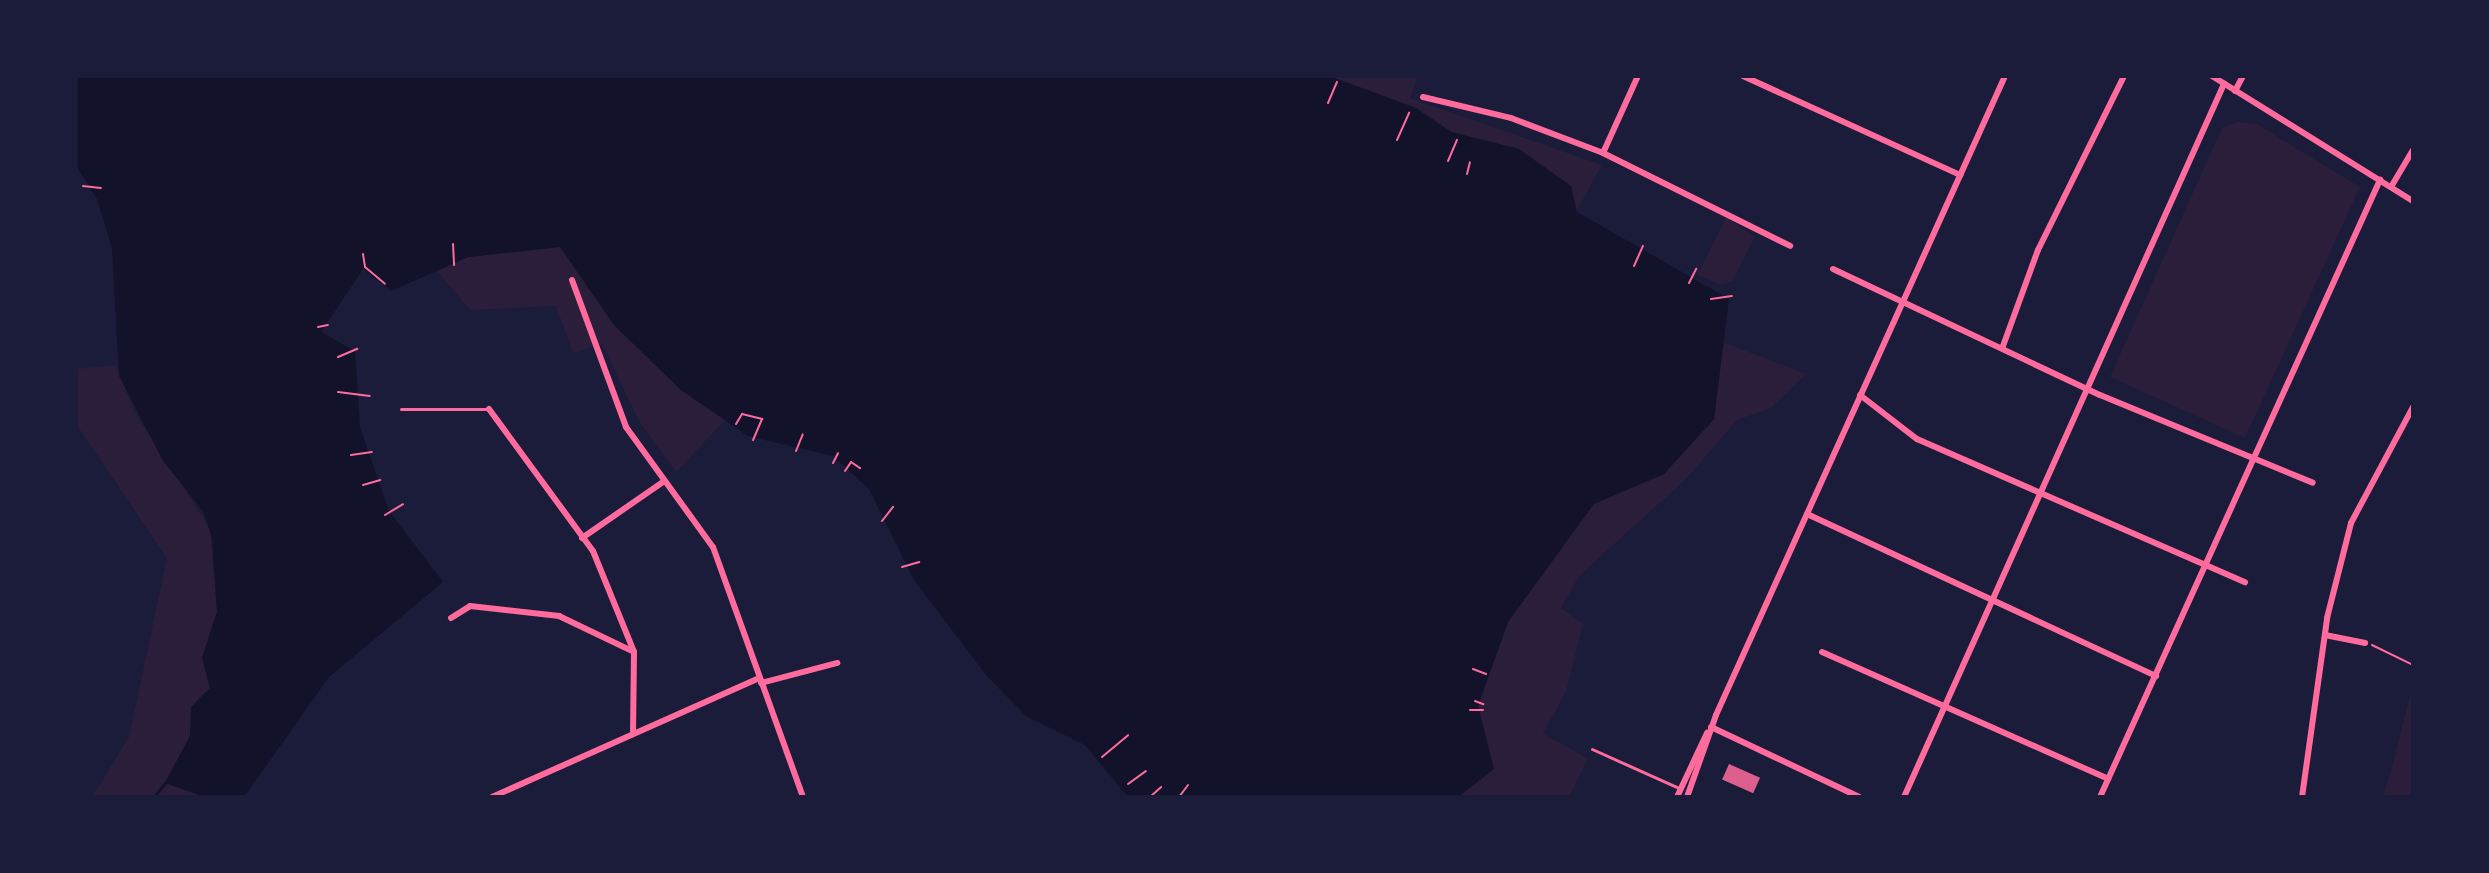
<!DOCTYPE html>
<html>
<head>
<meta charset="utf-8">
<style>
  body { margin:0 }
  #map { position:relative; width:2489px; height:873px; overflow:hidden; background:#1b1b3a; font-family:"Asap Condensed",sans-serif }
  div>[style] { position:absolute }
  .green>* { inset:0; background:#2a1e3b }
  .water>* { inset:0; background:#12122b }
  .stream>* { height:3px; margin:-1.5px; padding:0 1.5px; transform-origin:1.5px; border-radius:1.5px; background:#12122b }
  .building>* { inset:0; background:#dd5f8e; transform-origin:0 0 }
  .path>* { height:2px; margin:-1px; padding:0 1px; transform-origin:1px; border-radius:1px; background:#ff6b9d }
  .service>* { height:3px; margin:-1.5px; padding:0 1.5px; transform-origin:1.5px; border-radius:1.5px; background:#ff6b9d }
  .minor>* { height:6px; margin:-3px; padding:0 3px; transform-origin:3px; border-radius:3px; background:#ff6b9d }
  span { translate:-50% -50%; white-space:nowrap; text-align:center; line-height:1.15; -webkit-text-stroke:8px #1b1b3a; paint-order:stroke }
  .frame { position:absolute; inset:0; border:78px solid #1b1b3a; pointer-events:none }
</style>
</head>
<body>
<div id="map">
  <div class="green">
    <i style="clip-path:polygon(1329px 76px,1418px 76px,1410px 98px,1602px 165px,1576px 212px,1519px 149px,1451px 132px,1416px 108px)"></i>
    <i style="clip-path:polygon(2237px 122px,2257px 124px,2360px 187px,2245px 438px,2110px 377px,2222px 128px)"></i>
    <i style="clip-path:polygon(1726px 217px,1755px 237px,1732px 281px,1721px 285px,1697px 275px)"></i>
    <i style="clip-path:polygon(560px 246px,614px 325px,681px 390px,725px 420px,676px 472px,639px 421px,602px 344px,573px 353px,556px 306px,470px 310px,437px 271px,468px 257px)"></i>
    <i style="clip-path:polygon(1723px 342px,1806px 374px,1771px 408px,1737px 420px,1686px 479px,1579px 576px,1561px 608px,1583px 624px,1566px 692px,1543px 733px,1588px 759px,1569px 797px,1458px 797px,1494px 769px,1478px 706px,1508px 622px,1594px 503px,1664px 474px,1714px 419px)"></i>
    <i style="clip-path:polygon(116px 365px,135px 413px,210px 528px,217px 612px,202px 658px,210px 688px,198px 699px,190px 736px,165px 782px,205px 797px,92px 797px,129px 737px,167px 558px,76px 424px,76px 369px)"></i>
    <i style="clip-path:polygon(2413px 684px,2413px 797px,2383px 797px,2393px 763px)"></i>
  </div>
  <div class="water">
    <i style="clip-path:polygon(76px 76px,1329px 76px,1416px 108px,1451px 132px,1519px 149px,1571px 186px,1577px 212px,1729px 299px,1714px 419px,1664px 474px,1594px 504px,1508px 622px,1478px 706px,1494px 769px,1458px 797px,1128px 797px,1085px 745px,1026px 716px,987px 676px,914px 580px,869px 489px,833px 456px,748px 436px,681px 390px,614px 325px,560px 247px,468px 257px,391px 291px,363px 269px,321px 332px,355px 351px,360px 427px,389px 511px,443px 582px,329px 677px,244px 797px,205px 797px,165px 783px,190px 736px,191px 707px,210px 688px,202px 658px,217px 612px,212px 538px,203px 511px,163px 461px,119px 376px,112px 248px,97px 199px,76px 166px)"></i>
  </div>
  <div class="stream">
    <i style="left:154px;top:797px;width:18px;rotate:-52deg"></i>
  </div>
  <div class="building">
    <i style="left:1729px;top:764px;width:34px;height:17px;rotate:24deg"></i>
  </div>
  <div class="path">
    <i style="left:1328px;top:103px;width:23px;rotate:-67deg"></i>
    <i style="left:1397px;top:140px;width:30px;rotate:-66deg"></i>
    <i style="left:1448px;top:161px;width:23px;rotate:-67deg"></i>
    <i style="left:1467px;top:174px;width:12px;rotate:-76deg"></i>
    <i style="left:83px;top:186px;width:18px;rotate:6deg"></i>
    <i style="left:453px;top:244px;width:21px;rotate:87deg"></i>
    <i style="left:363px;top:254px;width:13px;rotate:81deg"></i>
    <i style="left:365px;top:267px;width:26px;rotate:40deg"></i>
    <i style="left:1634px;top:266px;width:22px;rotate:-66deg"></i>
    <i style="left:1689px;top:283px;width:16px;rotate:-63deg"></i>
    <i style="left:1711px;top:299px;width:21px;rotate:-8deg"></i>
    <i style="left:318px;top:327px;width:10px;rotate:-11deg"></i>
    <i style="left:338px;top:357px;width:21px;rotate:-23deg"></i>
    <i style="left:338px;top:392px;width:32px;rotate:7deg"></i>
    <i style="left:736px;top:424px;width:12px;rotate:-59deg"></i>
    <i style="left:742px;top:414px;width:21px;rotate:14deg"></i>
    <i style="left:762px;top:419px;width:23px;rotate:113deg"></i>
    <i style="left:796px;top:451px;width:18px;rotate:-68deg"></i>
    <i style="left:351px;top:455px;width:21px;rotate:-8deg"></i>
    <i style="left:833px;top:463px;width:11px;rotate:-63deg"></i>
    <i style="left:845px;top:471px;width:11px;rotate:-56deg"></i>
    <i style="left:851px;top:462px;width:11px;rotate:34deg"></i>
    <i style="left:363px;top:485px;width:18px;rotate:-16deg"></i>
    <i style="left:385px;top:515px;width:21px;rotate:-31deg"></i>
    <i style="left:882px;top:521px;width:18px;rotate:-52deg"></i>
    <i style="left:902px;top:567px;width:18px;rotate:-16deg"></i>
    <i style="left:2372px;top:645px;width:46px;rotate:26deg"></i>
    <i style="left:1473px;top:669px;width:14px;rotate:21deg"></i>
    <i style="left:1475px;top:701px;width:9px;rotate:21deg"></i>
    <i style="left:1470px;top:710px;width:13px"></i>
    <i style="left:1102px;top:757px;width:34px;rotate:-40deg"></i>
    <i style="left:1128px;top:784px;width:22px;rotate:-36deg"></i>
    <i style="left:1150px;top:797px;width:15px;rotate:-42deg"></i>
    <i style="left:1179px;top:797px;width:15px;rotate:-53deg"></i>
  </div>
  <div class="service">
    <i style="left:401px;top:409px;width:88px"></i>
    <i style="left:1592px;top:749px;width:98px;rotate:24.2deg"></i>
  </div>
  <div class="minor">
    <i style="left:1743px;top:76px;width:239px;rotate:24.5deg"></i>
    <i style="left:2212px;top:76px;width:237px;rotate:31.9deg"></i>
    <i style="left:2235px;top:91px;width:17px;rotate:-62deg"></i>
    <i style="left:1423px;top:97px;width:90px;rotate:13.4deg"></i>
    <i style="left:1511px;top:118px;width:98px;rotate:20.8deg"></i>
    <i style="left:1603px;top:153px;width:209px;rotate:26.4deg"></i>
    <i style="left:1603px;top:153px;width:85px;rotate:-65.6deg"></i>
    <i style="left:2391px;top:187px;width:43px;rotate:-59.3deg"></i>
    <i style="left:1833px;top:269px;width:295px;rotate:25.3deg"></i>
    <i style="left:2100px;top:395px;width:230px;rotate:22.4deg"></i>
    <i style="left:572px;top:280px;width:157px;rotate:69.8deg"></i>
    <i style="left:626px;top:427px;width:148px;rotate:54.1deg"></i>
    <i style="left:713px;top:547px;width:266px;rotate:70.2deg"></i>
    <i style="left:2003px;top:346px;width:102px;rotate:-70deg"></i>
    <i style="left:2038px;top:250px;width:194px;rotate:-63.7deg"></i>
    <i style="left:1860px;top:395px;width:72px;rotate:37.7deg"></i>
    <i style="left:1917px;top:439px;width:358px;rotate:23.6deg"></i>
    <i style="left:489px;top:409px;width:176px;rotate:53.8deg"></i>
    <i style="left:593px;top:551px;width:109px;rotate:67.9deg"></i>
    <i style="left:634px;top:652px;width:79px;rotate:90.7deg"></i>
    <i style="left:1807px;top:514px;width:385px;rotate:24.9deg"></i>
    <i style="left:582px;top:538px;width:98px;rotate:-34.7deg"></i>
    <i style="left:451px;top:618px;width:22px;rotate:-32deg"></i>
    <i style="left:470px;top:606px;width:90px;rotate:6.4deg"></i>
    <i style="left:559px;top:616px;width:83px;rotate:25.6deg"></i>
    <i style="left:2325px;top:635px;width:41px;rotate:11.3deg"></i>
    <i style="left:1822px;top:652px;width:313px;rotate:23.9deg"></i>
    <i style="left:761px;top:683px;width:79px;rotate:-14.7deg"></i>
    <i style="left:1711px;top:727px;width:164px;rotate:25.3deg"></i>
    <i style="left:492px;top:797px;width:292px;rotate:-24deg"></i>
    <i style="left:1677px;top:797px;width:71px;rotate:-64.9deg"></i>
    <i style="left:1687px;top:797px;width:87px;rotate:-70.5deg"></i>
    <i style="left:1716px;top:715px;width:701px;rotate:-65.66deg"></i>
    <i style="left:1904px;top:797px;width:782px;rotate:-65.83deg"></i>
    <i style="left:2100px;top:797px;width:678px;rotate:-65.59deg"></i>
    <i style="left:2302px;top:797px;width:181px;rotate:-82deg"></i>
    <i style="left:2327px;top:618px;width:98px;rotate:-75.8deg"></i>
    <i style="left:2351px;top:523px;width:132px;rotate:-61.9deg"></i>
  </div>
  <div class="frame"></div>
</div>
</body>
</html>
